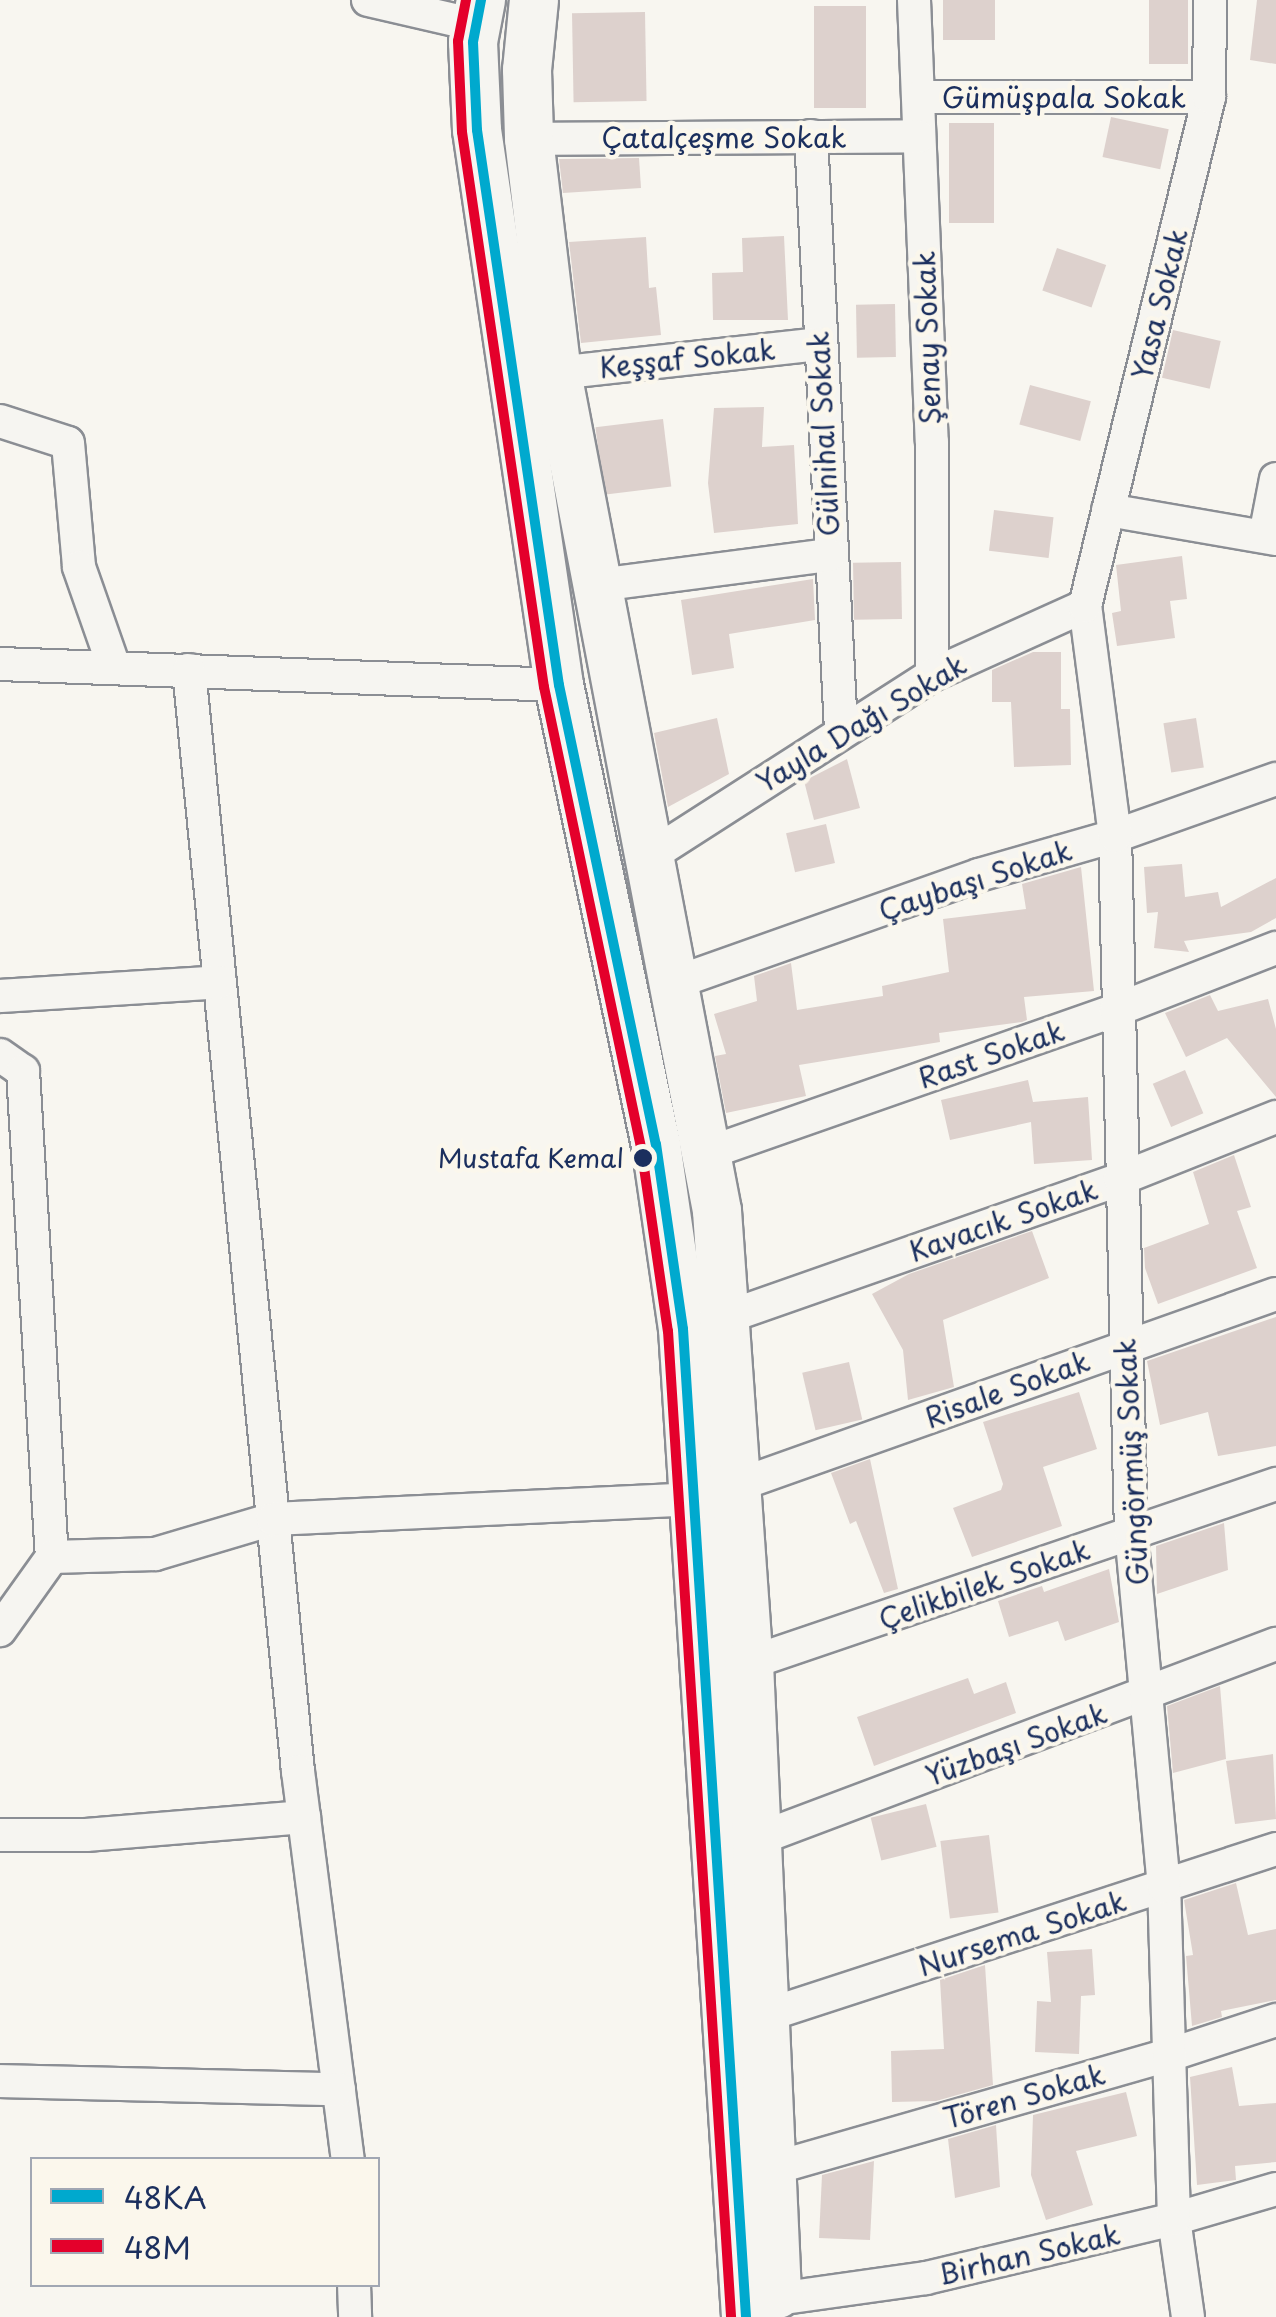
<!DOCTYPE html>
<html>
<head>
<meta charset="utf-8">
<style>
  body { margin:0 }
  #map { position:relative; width:1276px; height:2317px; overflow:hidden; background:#f8f6f0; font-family:"Playpen Sans",sans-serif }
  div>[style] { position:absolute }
  .building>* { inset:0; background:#ddd1cd; transform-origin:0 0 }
  .roads { filter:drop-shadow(2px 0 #8b8e94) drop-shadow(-2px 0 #8b8e94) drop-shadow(0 2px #8b8e94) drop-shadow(0 -2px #8b8e94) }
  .minor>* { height:32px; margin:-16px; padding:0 16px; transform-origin:16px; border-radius:16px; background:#f6f5f1 }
  .secondary>* { height:48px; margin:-24px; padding:0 24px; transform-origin:24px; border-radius:24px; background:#f6f5f1 }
  .bus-1>* { height:10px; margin:-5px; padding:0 5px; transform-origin:5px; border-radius:5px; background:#00a9ce }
  .bus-2>* { height:10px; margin:-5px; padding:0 5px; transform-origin:5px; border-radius:5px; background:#e4002b }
  .dots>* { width:28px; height:28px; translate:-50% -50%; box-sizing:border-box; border:5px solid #fbf7ec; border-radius:50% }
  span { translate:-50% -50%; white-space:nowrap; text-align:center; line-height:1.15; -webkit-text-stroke:9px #fbf7ec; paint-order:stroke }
  .bus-label { font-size:26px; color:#1b2f5e }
  .right { translate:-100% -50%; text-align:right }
  .street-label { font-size:28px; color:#1b2f5e }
  .legend { position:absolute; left:30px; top:2157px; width:350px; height:130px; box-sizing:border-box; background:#fbf7ec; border:2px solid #a1a7b3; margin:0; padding:12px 18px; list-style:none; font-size:30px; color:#1b2f5e }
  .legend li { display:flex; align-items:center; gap:20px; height:50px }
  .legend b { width:50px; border:2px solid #a1a7b3 }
</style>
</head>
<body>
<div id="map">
  <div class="building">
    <i style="left:943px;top:0;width:52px;height:40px"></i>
    <i style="left:1149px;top:0;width:39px;height:64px"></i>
    <i style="clip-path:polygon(1257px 0,1276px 0,1276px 64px,1250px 60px)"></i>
    <i style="left:866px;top:6px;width:102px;height:52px;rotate:90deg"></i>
    <i style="left:645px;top:12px;width:89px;height:73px;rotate:89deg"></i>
    <i style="left:1111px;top:117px;width:59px;height:41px;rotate:12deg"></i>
    <i style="left:949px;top:123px;width:45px;height:100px"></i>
    <i style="clip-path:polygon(639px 158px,641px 188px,563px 193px,559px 159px)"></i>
    <i style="clip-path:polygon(784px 236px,788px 320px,713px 320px,712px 273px,743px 272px,742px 238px)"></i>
    <i style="clip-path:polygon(646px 237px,649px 288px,656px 287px,661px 335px,581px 343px,569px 242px)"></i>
    <i style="left:1057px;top:248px;width:52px;height:45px;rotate:19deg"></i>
    <i style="left:895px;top:304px;width:53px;height:39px;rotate:89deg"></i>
    <i style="left:1173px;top:330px;width:49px;height:49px;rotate:13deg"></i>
    <i style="left:1030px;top:385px;width:63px;height:41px;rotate:15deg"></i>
    <i style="clip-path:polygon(764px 407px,762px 447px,794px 445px,798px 524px,714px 533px,708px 483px,714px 408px)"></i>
    <i style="left:663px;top:419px;width:68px;height:68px;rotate:83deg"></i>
    <i style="left:994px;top:510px;width:60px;height:41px;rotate:7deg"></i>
    <i style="clip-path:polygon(1182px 556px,1187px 599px,1170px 601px,1175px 638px,1117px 646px,1112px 613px,1121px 611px,1116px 565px)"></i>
    <i style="left:901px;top:562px;width:57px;height:48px;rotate:89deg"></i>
    <i style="clip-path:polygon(813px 579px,815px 620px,729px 634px,734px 668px,692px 675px,681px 600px)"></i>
    <i style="clip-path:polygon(1033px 652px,1061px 652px,1061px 709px,1070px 709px,1071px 765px,1014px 767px,1011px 702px,992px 702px,992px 670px)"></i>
    <i style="clip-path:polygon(717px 718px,729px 774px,668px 807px,654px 733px)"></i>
    <i style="left:1196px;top:718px;width:50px;height:33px;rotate:81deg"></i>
    <i style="clip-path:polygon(847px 759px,860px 808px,814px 820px,804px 781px)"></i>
    <i style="left:826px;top:824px;width:40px;height:41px;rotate:77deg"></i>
    <i style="clip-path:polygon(1182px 864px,1185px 897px,1218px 892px,1221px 907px,1276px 878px,1276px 918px,1251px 932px,1184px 941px,1189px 952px,1154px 948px,1158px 912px,1147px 913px,1144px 867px)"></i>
    <i style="clip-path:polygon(1081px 867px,1094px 991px,1024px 997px,1027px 1020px,1022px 1022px,939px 1033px,940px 1042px,799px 1065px,806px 1096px,726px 1113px,715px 1056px,726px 1054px,714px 1014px,757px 1001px,754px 976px,791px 963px,797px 1010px,883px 996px,882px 986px,949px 972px,943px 919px,1026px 909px,1022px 884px)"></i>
    <i style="clip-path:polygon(1210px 995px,1218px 1011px,1268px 999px,1276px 1029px,1276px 1097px,1227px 1038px,1186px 1057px,1165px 1013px)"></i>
    <i style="left:1185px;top:1070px;width:47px;height:35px;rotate:67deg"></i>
    <i style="clip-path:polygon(1028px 1080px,1033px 1102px,1088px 1097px,1092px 1160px,1034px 1164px,1031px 1122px,950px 1140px,941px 1100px)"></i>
    <i style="clip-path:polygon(1234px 1155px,1251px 1207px,1237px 1211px,1257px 1268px,1158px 1304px,1145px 1268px,1144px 1248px,1209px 1224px,1193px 1172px)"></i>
    <i style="clip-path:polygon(1032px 1231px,1049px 1278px,943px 1320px,954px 1387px,908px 1400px,903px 1350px,872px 1294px,909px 1274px)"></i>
    <i style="clip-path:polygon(1276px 1317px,1276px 1446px,1218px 1456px,1208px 1412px,1160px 1425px,1147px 1361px)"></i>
    <i style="left:849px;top:1362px;width:59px;height:48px;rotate:77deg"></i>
    <i style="clip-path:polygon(1079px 1392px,1097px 1449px,1043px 1467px,1062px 1526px,972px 1557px,953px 1508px,1001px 1490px,1003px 1484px,983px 1422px)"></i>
    <i style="clip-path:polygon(870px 1459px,898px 1589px,884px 1593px,856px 1521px,850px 1524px,831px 1473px)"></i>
    <i style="clip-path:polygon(1224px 1523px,1228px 1570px,1157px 1594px,1156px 1546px)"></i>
    <i style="clip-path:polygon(1109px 1569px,1119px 1622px,1065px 1641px,1058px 1621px,1009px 1637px,998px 1601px,1042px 1586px,1044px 1592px)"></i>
    <i style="clip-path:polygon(968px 1678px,974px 1694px,1006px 1682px,1016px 1713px,874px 1766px,857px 1717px)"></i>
    <i style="clip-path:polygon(1220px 1686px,1226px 1759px,1173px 1773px,1167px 1706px)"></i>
    <i style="clip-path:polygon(1273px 1754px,1276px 1819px,1235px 1824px,1226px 1761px)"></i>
    <i style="left:926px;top:1804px;width:44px;height:57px;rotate:76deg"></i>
    <i style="left:989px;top:1835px;width:78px;height:49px;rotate:83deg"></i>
    <i style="clip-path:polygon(1236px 1883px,1248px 1935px,1276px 1929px,1276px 2000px,1221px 2011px,1222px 2017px,1192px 2026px,1186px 1956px,1193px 1955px,1184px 1900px)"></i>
    <i style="clip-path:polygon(1092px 1949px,1095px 1995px,1081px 1996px,1079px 2054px,1035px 2052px,1037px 2001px,1051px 2002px,1047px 1952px)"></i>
    <i style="clip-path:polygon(985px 1965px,993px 2085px,936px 2101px,892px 2102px,891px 2051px,944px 2049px,940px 1980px)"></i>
    <i style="clip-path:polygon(1232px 2067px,1239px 2106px,1276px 2103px,1276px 2162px,1235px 2166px,1236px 2180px,1197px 2185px,1190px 2077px)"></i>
    <i style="clip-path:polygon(1126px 2092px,1137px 2136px,1076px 2151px,1093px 2205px,1046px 2220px,1031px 2175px,1033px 2115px)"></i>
    <i style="clip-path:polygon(996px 2125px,1000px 2187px,955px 2198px,948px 2139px)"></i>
    <i style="clip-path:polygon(874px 2161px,870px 2240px,819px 2238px,822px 2175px)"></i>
  </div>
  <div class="roads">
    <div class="minor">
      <i style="left:368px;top:0;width:111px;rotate:13deg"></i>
      <i style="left:914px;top:0;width:442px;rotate:87.7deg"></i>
      <i style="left:932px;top:442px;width:233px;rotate:90deg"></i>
      <i style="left:919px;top:97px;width:290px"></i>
      <i style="left:811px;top:136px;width:596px;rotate:87.11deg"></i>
      <i style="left:529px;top:139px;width:390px;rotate:-0.4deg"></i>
      <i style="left:557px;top:373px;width:263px;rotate:-6.3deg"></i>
      <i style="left:0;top:421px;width:71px;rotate:17.9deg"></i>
      <i style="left:68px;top:443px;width:124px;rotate:84.9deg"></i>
      <i style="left:79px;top:567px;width:106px;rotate:70.7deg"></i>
      <i style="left:1108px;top:510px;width:170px;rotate:9.8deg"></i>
      <i style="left:1265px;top:536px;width:58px;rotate:-79.1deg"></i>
      <i style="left:598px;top:585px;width:233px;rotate:-7.4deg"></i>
      <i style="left:0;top:664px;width:559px;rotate:2.15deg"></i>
      <i style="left:189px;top:670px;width:1106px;rotate:84.35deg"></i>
      <i style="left:298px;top:1771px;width:392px;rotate:82.7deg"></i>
      <i style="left:647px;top:858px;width:339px;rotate:-32.7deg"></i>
      <i style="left:932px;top:675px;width:168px;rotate:-24.3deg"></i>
      <i style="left:674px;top:983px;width:324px;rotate:-19.5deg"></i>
      <i style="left:979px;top:875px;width:141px;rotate:-16deg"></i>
      <i style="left:1115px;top:836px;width:171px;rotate:-19.5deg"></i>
      <i style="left:0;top:996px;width:220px;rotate:-3.6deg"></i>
      <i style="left:0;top:1055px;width:28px;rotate:35deg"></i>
      <i style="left:23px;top:1071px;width:487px;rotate:86.6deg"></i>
      <i style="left:52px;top:1557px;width:90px;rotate:125.5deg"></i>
      <i style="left:705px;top:1154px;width:435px;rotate:-19.3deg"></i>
      <i style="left:1116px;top:1010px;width:172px;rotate:-21.2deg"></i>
      <i style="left:727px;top:1317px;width:417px;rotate:-19.3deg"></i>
      <i style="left:1120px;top:1179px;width:168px;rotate:-21.7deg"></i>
      <i style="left:738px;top:1485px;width:571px;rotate:-19.55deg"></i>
      <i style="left:52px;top:1557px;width:103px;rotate:-1.7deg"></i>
      <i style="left:155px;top:1554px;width:123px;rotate:-16.5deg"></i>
      <i style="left:273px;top:1519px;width:419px;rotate:-2.7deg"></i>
      <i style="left:749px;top:1663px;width:557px;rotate:-18.76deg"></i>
      <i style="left:0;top:1835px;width:86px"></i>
      <i style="left:86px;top:1835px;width:219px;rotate:-4.7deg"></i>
      <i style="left:755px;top:1840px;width:557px;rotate:-20.62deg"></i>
      <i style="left:767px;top:2015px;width:535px;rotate:-18.06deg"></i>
      <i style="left:0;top:2081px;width:339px;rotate:1.4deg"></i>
      <i style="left:771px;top:2169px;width:414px;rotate:-16deg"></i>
      <i style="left:1169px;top:2055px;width:113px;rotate:-18.1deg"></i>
      <i style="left:354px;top:2284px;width:33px;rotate:88deg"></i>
      <i style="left:777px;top:2299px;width:150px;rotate:-8deg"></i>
      <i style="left:926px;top:2278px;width:255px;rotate:-13.4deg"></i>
      <i style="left:1174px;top:2219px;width:106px;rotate:-16.4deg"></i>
      <i style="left:1188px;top:2317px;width:99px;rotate:-98.1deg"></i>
      <i style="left:1174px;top:2219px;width:332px;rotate:-91.7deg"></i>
      <i style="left:1164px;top:1887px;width:355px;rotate:-95.3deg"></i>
      <i style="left:1131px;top:1534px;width:698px;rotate:-91.31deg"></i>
      <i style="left:1115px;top:836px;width:232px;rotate:-97.4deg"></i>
      <i style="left:1085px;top:606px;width:524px;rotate:-76.31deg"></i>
      <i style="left:1209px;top:97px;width:97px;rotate:-89.4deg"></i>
    </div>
    <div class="secondary">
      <i style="left:481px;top:0;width:43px;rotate:100.8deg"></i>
      <i style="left:473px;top:42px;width:88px;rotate:87.4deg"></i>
      <i style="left:477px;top:130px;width:561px;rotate:81.6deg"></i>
      <i style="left:559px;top:685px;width:469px;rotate:78.1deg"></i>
      <i style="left:656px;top:1144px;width:187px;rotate:81.7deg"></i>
      <i style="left:683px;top:1329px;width:990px;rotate:86.35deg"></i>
      <i style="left:534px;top:0;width:70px;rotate:95.7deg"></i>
      <i style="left:527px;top:70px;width:69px;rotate:88.3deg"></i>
      <i style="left:529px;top:139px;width:236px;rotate:83.2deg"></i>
      <i style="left:557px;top:373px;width:853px;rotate:79.19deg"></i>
      <i style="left:717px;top:1211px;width:453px;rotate:86deg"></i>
      <i style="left:749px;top:1663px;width:632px;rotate:87.46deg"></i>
    </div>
  </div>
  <div class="bus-1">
    <i style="left:481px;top:0;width:43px;rotate:100.8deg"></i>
    <i style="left:473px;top:42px;width:88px;rotate:87.4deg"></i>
    <i style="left:477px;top:130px;width:561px;rotate:81.6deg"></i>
    <i style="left:559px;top:685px;width:469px;rotate:78.1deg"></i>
    <i style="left:656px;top:1144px;width:187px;rotate:81.7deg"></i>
    <i style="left:683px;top:1329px;width:990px;rotate:86.35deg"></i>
  </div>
  <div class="bus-2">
    <i style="left:466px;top:0;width:42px;rotate:101deg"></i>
    <i style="left:458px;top:41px;width:91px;rotate:87.5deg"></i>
    <i style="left:462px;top:132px;width:561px;rotate:81.6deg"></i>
    <i style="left:544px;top:687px;width:470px;rotate:78.1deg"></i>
    <i style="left:641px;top:1147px;width:186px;rotate:81.7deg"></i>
    <i style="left:668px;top:1331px;width:988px;rotate:86.34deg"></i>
  </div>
  <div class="dots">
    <i style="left:643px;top:1158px;background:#1b2f5e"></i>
  </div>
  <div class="bus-label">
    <span class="right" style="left:624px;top:1158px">Mustafa Kemal</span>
  </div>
  <div class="street-label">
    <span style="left:1064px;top:97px">Gümüşpala Sokak</span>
    <span style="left:724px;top:137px">Çatalçeşme Sokak</span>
    <span style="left:1159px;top:304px;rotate:-76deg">Yasa Sokak</span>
    <span style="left:927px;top:338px;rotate:-92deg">Şenay Sokak</span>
    <span style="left:687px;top:358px;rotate:-6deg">Keşşaf Sokak</span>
    <span style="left:823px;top:434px;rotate:-93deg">Gülnihal Sokak</span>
    <span style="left:861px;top:723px;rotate:-31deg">Yayla Dağı Sokak</span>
    <span style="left:975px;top:880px;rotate:-18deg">Çaybaşı Sokak</span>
    <span style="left:991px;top:1054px;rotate:-19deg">Rast Sokak</span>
    <span style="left:1003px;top:1220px;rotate:-19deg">Kavacık Sokak</span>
    <span style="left:1007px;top:1389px;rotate:-20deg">Risale Sokak</span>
    <span style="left:1131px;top:1462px;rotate:-93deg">Güngörmüş Sokak</span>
    <span style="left:984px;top:1584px;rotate:-19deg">Çelikbilek Sokak</span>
    <span style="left:1016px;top:1744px;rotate:-20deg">Yüzbaşı Sokak</span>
    <span style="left:1022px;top:1933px;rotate:-18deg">Nursema Sokak</span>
    <span style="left:1024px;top:2096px;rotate:-16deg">Tören Sokak</span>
    <span style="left:1029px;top:2254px;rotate:-13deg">Birhan Sokak</span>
  </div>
  <ul class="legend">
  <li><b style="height:12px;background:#00a9ce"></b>48KA</li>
  <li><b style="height:12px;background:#e4002b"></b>48M</li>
  </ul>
</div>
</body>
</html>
